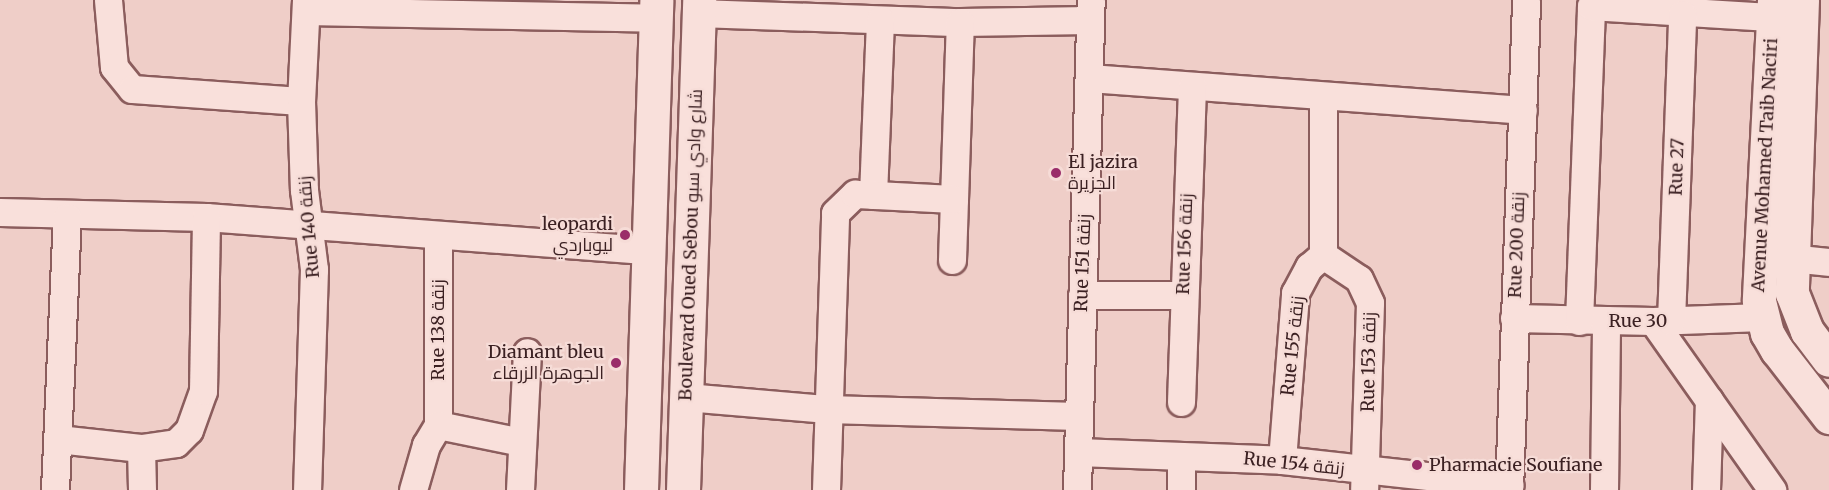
<!DOCTYPE html>
<html>
<head>
<meta charset="utf-8">
<style>
  body { margin:0 }
  #map { position:relative; width:1829px; height:490px; overflow:hidden; background:#efcec8; font-family:Merriweather,Cairo,serif }
  div>[style] { position:absolute }
  .roads { filter:drop-shadow(2px 0 #8b5d5d) drop-shadow(-2px 0 #8b5d5d) drop-shadow(0 2px #8b5d5d) drop-shadow(0 -2px #8b5d5d) }
  .street>* { height:27px; margin:-13.5px; padding:0 13.5px; transform-origin:13.5px; border-radius:13.5px; background:#f9e0db }
  .secondary>* { height:33px; margin:-16.5px; padding:0 16.5px; transform-origin:16.5px; border-radius:16.5px; background:#f9e0db }
  .dots>* { width:16px; height:16px; translate:-50% -50%; box-sizing:border-box; border:3px solid #f6dcd7; border-radius:50% }
  span { translate:-50% -50%; white-space:nowrap; text-align:center; line-height:1.15; -webkit-text-stroke:4.5px #f6dcd7; paint-order:stroke }
  .poi-label { font-size:18px; color:#3b2022 }
  .left { translate:0 -50%; text-align:left }
  .right { translate:-100% -50%; text-align:right }
  .street-label { font-size:18px; color:#3b2022 }
</style>
</head>
<body>
<div id="map">
  <div class="roads">
    <div class="street">
      <i style="left:108px;top:0;width:67px;rotate:84.9deg"></i>
      <i style="left:114px;top:67px;width:28px;rotate:51deg"></i>
      <i style="left:132px;top:89px;width:169px;rotate:4.1deg"></i>
      <i style="left:306px;top:0;width:101px;rotate:92.8deg"></i>
      <i style="left:301px;top:101px;width:89px;rotate:88.1deg"></i>
      <i style="left:304px;top:190px;width:80px;rotate:82.8deg"></i>
      <i style="left:314px;top:269px;width:221px;rotate:91.8deg"></i>
      <i style="left:306px;top:11px;width:349px;rotate:1.1deg"></i>
      <i style="left:698px;top:13px;width:262px;rotate:2deg"></i>
      <i style="left:960px;top:22px;width:130px;rotate:-0.9deg"></i>
      <i style="left:1089px;top:78px;width:435px;rotate:4.2deg"></i>
      <i style="left:873px;top:195px;width:175px;rotate:-87.7deg"></i>
      <i style="left:0;top:212px;width:206px;rotate:1.4deg"></i>
      <i style="left:206px;top:217px;width:443px;rotate:4.3deg"></i>
      <i style="left:1323px;top:255px;width:43px;rotate:33.7deg"></i>
      <i style="left:1359px;top:279px;width:26px;rotate:65deg"></i>
      <i style="left:1370px;top:303px;width:186px;rotate:91.8deg"></i>
      <i style="left:1791px;top:258px;width:38px;rotate:6deg"></i>
      <i style="left:952px;top:260px;width:238px;rotate:-88.1deg"></i>
      <i style="left:1082px;top:295px;width:101px"></i>
      <i style="left:1514px;top:318px;width:139px;rotate:1.2deg"></i>
      <i style="left:1653px;top:321px;width:109px;rotate:-2.1deg"></i>
      <i style="left:1579px;top:321px;width:315px;rotate:-87.8deg"></i>
      <i style="left:1591px;top:6px;width:182px;rotate:3.5deg"></i>
      <i style="left:1653px;top:321px;width:207px;rotate:54.8deg"></i>
      <i style="left:1671px;top:321px;width:307px;rotate:-87.9deg"></i>
      <i style="left:686px;top:397px;width:142px;rotate:4.9deg"></i>
      <i style="left:827px;top:409px;width:251px;rotate:1.6deg"></i>
      <i style="left:1181px;top:402px;width:316px;rotate:-88deg"></i>
      <i style="left:438px;top:425px;width:190px;rotate:-90deg"></i>
      <i style="left:438px;top:425px;width:85px;rotate:11.6deg"></i>
      <i style="left:58px;top:439px;width:83px;rotate:6.2deg"></i>
      <i style="left:141px;top:448px;width:35px;rotate:-8deg"></i>
      <i style="left:176px;top:443px;width:18px;rotate:-45deg"></i>
      <i style="left:189px;top:430px;width:41px;rotate:-70.3deg"></i>
      <i style="left:203px;top:391px;width:174px;rotate:-89deg"></i>
      <i style="left:141px;top:448px;width:42px;rotate:88.6deg"></i>
      <i style="left:1078px;top:452px;width:204px;rotate:2.2deg"></i>
      <i style="left:1282px;top:460px;width:229px;rotate:6.3deg"></i>
      <i style="left:1282px;top:460px;width:168px;rotate:-85.5deg"></i>
      <i style="left:1295px;top:293px;width:30px;rotate:-62deg"></i>
      <i style="left:1309px;top:267px;width:18px;rotate:-41deg"></i>
      <i style="left:1323px;top:255px;width:159px;rotate:-90deg"></i>
      <i style="left:55px;top:490px;width:273px;rotate:-87.5deg"></i>
      <i style="left:413px;top:490px;width:47px;rotate:-73.9deg"></i>
      <i style="left:426px;top:445px;width:23px;rotate:-59deg"></i>
      <i style="left:520px;top:490px;width:138px;rotate:-87.1deg"></i>
      <i style="left:826px;top:490px;width:277px;rotate:-88.1deg"></i>
      <i style="left:835px;top:213px;width:28px;rotate:-44deg"></i>
      <i style="left:855px;top:194px;width:99px;rotate:2.9deg"></i>
      <i style="left:1077px;top:490px;width:490px;rotate:-88.4deg"></i>
      <i style="left:1181px;top:490px;width:34px;rotate:-90deg"></i>
      <i style="left:1509px;top:490px;width:490px;rotate:-88deg"></i>
      <i style="left:1604px;top:490px;width:170px;rotate:-89.3deg"></i>
      <i style="left:1706px;top:490px;width:90px;rotate:-88.1deg"></i>
    </div>
    <div class="secondary">
      <i style="left:1774px;top:0;width:301px;rotate:92.9deg"></i>
      <i style="left:1759px;top:301px;width:33px;rotate:76deg"></i>
      <i style="left:1767px;top:333px;width:20px;rotate:60deg"></i>
      <i style="left:1777px;top:350px;width:85px;rotate:52.2deg"></i>
      <i style="left:1802px;top:0;width:293px;rotate:92deg"></i>
      <i style="left:1792px;top:293px;width:41px;rotate:68.5deg"></i>
      <i style="left:1807px;top:331px;width:36px;rotate:53deg"></i>
      <i style="left:641px;top:490px;width:490px;rotate:-88.2deg"></i>
      <i style="left:683px;top:490px;width:490px;rotate:-88.1deg"></i>
    </div>
  </div>
  <div class="dots">
    <i style="left:1056px;top:173px;background:#9a2c69"></i>
    <i style="left:625px;top:235px;background:#9a2c69"></i>
    <i style="left:616px;top:363px;background:#9a2c69"></i>
    <i style="left:1417px;top:465px;background:#9a2c69"></i>
  </div>
  <div class="poi-label">
    <span class="left" style="left:1068px;top:173px">El jazira<br>الجزيرة</span>
    <span class="right" style="left:613px;top:235px">leopardi<br>ليوباردي</span>
    <span class="right" style="left:604px;top:363px">Diamant bleu<br>الجوهرة الزرقاء</span>
    <span class="left" style="left:1429px;top:465px">Pharmacie Soufiane</span>
  </div>
  <div class="street-label">
    <span style="left:1765px;top:165px;rotate:-87deg">Avenue Mohamed Taib Naciri</span>
    <span style="left:1677px;top:167px;rotate:-88deg">Rue 27</span>
    <span style="left:309px;top:227px;rotate:-95deg">Rue 140 زنقة</span>
    <span style="left:1185px;top:244px;rotate:-88deg">Rue 156 زنقة</span>
    <span style="left:691px;top:245px;rotate:-88deg">Boulevard Oued Sebou شارع وادي سبو</span>
    <span style="left:1517px;top:245px;rotate:-88deg">Rue 200 زنقة</span>
    <span style="left:1083px;top:263px;rotate:-88deg">Rue 151 زنقة</span>
    <span style="left:1638px;top:321px">Rue 30</span>
    <span style="left:438px;top:330px;rotate:-90deg">Rue 138 زنقة</span>
    <span style="left:1293px;top:346px;rotate:-84deg">Rue 155 زنقة</span>
    <span style="left:1369px;top:362px;rotate:-89deg">Rue 153 زنقة</span>
    <span style="left:1294px;top:464px;rotate:6deg">Rue 154 زنقة</span>
  </div>
</div>
</body>
</html>
